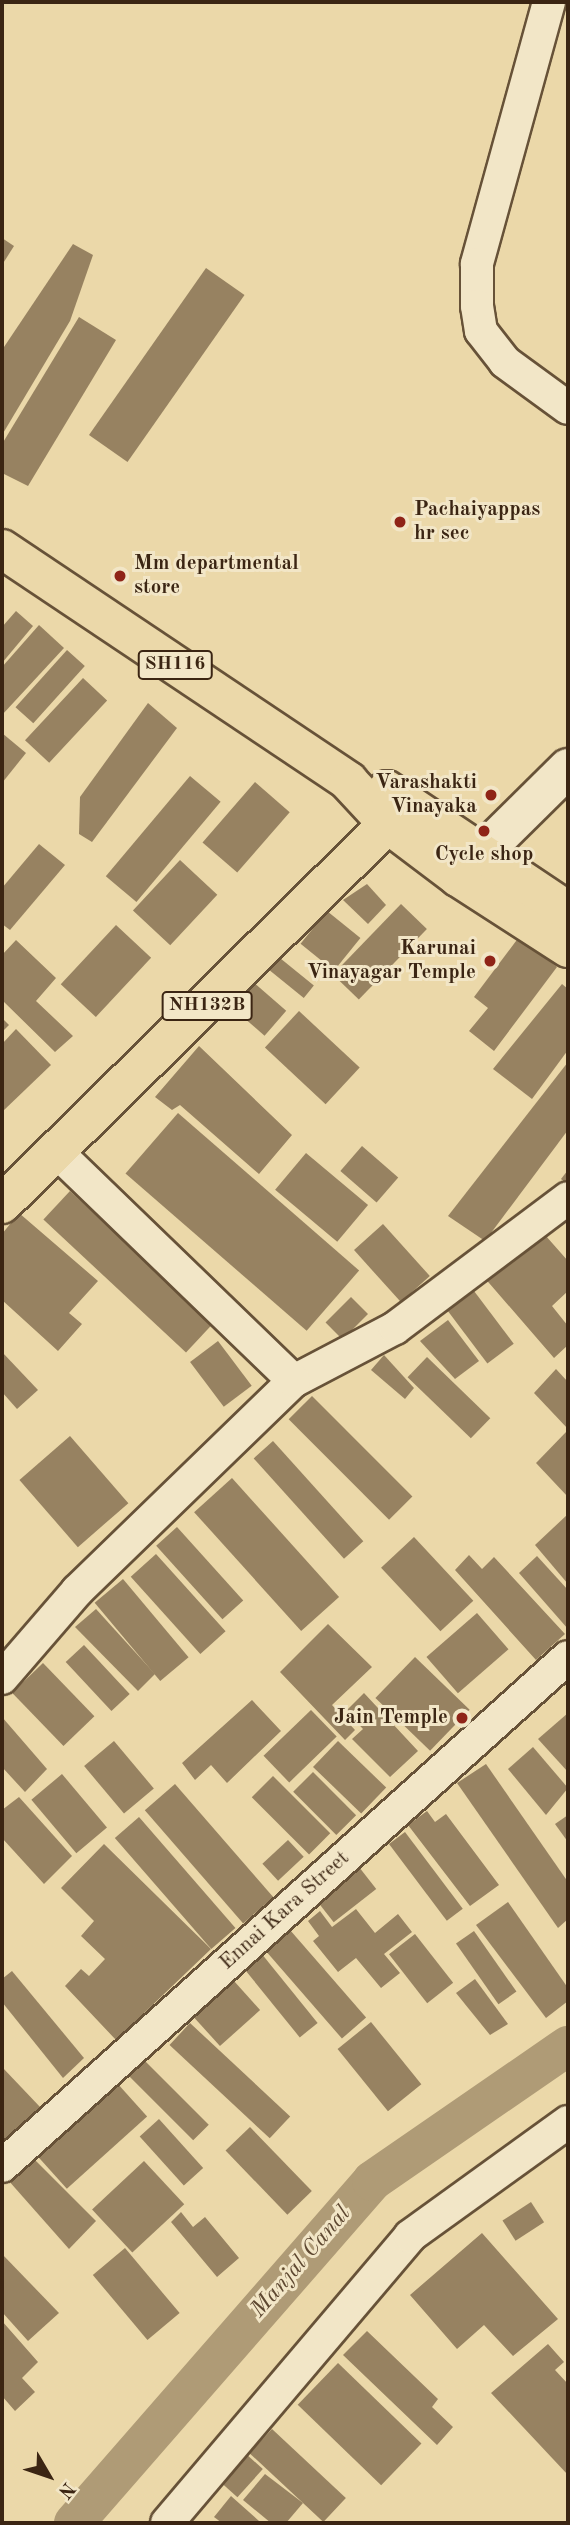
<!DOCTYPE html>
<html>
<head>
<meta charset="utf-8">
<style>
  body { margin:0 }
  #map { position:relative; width:570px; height:2525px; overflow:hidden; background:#ebd8a9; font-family:"Old Standard TT",serif }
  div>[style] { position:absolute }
  .canal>* { height:40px; margin:-20px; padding:0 20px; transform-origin:20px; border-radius:20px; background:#af9b76 }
  .building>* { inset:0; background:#978261; transform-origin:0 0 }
  .roads { filter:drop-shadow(2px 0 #675238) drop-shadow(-2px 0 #675238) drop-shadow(0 2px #675238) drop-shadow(0 -2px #675238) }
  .street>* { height:32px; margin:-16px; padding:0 16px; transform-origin:16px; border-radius:16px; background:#f2e6c7 }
  .secondary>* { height:38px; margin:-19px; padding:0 19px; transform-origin:19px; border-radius:19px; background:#f2e6c7 }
  .primary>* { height:38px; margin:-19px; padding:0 19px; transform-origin:19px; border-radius:19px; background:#ebd8a9 }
  .highway>* { height:38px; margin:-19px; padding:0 19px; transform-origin:19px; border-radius:19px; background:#ebd8a9 }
  .dots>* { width:19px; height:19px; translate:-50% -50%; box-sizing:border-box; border:4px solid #f2e6c7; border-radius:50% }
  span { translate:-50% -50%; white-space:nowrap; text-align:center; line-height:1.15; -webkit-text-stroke:6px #f2e6c7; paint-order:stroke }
  .shield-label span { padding:2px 5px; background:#f2e6c7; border:2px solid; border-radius:5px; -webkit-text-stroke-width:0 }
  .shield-label { font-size:19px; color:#3b2513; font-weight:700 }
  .poi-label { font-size:21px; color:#3b2513; font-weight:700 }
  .left { translate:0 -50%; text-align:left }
  .right { translate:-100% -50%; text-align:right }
  .street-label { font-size:21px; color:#3b2513 }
  .water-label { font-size:23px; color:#5e4831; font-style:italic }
  .frame { position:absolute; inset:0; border:4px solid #3b2513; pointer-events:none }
  .north { position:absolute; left:14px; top:2441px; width:70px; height:70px; -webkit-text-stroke:5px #f2e6c7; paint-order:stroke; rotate:129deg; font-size:19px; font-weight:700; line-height:28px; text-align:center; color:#3b2513 }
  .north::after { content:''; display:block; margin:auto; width:24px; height:32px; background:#3b2513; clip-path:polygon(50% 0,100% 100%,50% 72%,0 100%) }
</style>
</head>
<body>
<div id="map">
  <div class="canal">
    <i style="left:74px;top:2523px;width:454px;rotate:-48.9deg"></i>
    <i style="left:372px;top:2181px;width:238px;rotate:-34.6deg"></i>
  </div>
  <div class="building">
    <i style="clip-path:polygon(2px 238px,14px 246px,2px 265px)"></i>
    <i style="clip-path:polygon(73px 244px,93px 255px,70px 321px,2px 435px,2px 350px)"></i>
    <i style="left:206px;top:268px;width:47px;height:204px;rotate:35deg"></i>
    <i style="clip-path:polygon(79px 317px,116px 340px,28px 486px,2px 473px,2px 444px)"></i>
    <i style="clip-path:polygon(16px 611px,33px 626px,2px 663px,2px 627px)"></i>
    <i style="clip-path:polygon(39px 625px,64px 648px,2px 715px,2px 667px)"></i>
    <i style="left:67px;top:650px;width:24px;height:77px;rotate:42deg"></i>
    <i style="left:83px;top:678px;width:33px;height:85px;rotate:43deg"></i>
    <i style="clip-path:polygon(148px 703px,177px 728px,92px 842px,79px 834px,80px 797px)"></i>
    <i style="clip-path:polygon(2px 733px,26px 753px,2px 783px)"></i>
    <i style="left:190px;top:776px;width:40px;height:131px;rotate:40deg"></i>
    <i style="left:255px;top:782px;width:46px;height:80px;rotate:41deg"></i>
    <i style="clip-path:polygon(39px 844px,65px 865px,10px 930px,2px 924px,2px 888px)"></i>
    <i style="left:180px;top:860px;width:51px;height:69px;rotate:43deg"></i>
    <i style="clip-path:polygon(367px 884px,386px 905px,368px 924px,343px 900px)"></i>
    <i style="left:401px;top:904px;width:36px;height:98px;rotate:44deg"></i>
    <i style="left:327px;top:911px;width:43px;height:42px;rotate:39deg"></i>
    <i style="left:116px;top:925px;width:48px;height:81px;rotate:43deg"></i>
    <i style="clip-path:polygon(519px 937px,557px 967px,494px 1051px,469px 1031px,488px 1008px,474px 997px)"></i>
    <i style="clip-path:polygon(16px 940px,56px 978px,36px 1001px,73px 1036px,55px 1052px,2px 1000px,2px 955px)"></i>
    <i style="left:275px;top:954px;width:50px;height:16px;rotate:39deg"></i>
    <i style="left:253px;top:982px;width:44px;height:33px;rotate:41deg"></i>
    <i style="clip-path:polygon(562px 984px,568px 989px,568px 1050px,532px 1099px,493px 1069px)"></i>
    <i style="left:299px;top:1011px;width:83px;height:50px;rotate:43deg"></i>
    <i style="clip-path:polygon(2px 1018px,9px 1025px,2px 1032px)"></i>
    <i style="clip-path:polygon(16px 1029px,51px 1065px,2px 1112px,2px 1044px)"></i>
    <i style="clip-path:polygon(199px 1046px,292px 1135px,259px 1174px,180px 1105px,172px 1110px,155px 1097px)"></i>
    <i style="clip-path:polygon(568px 1062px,568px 1130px,485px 1241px,448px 1216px)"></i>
    <i style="left:178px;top:1113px;width:240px;height:80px;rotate:41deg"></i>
    <i style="left:362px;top:1146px;width:48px;height:33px;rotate:41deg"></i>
    <i style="left:306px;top:1153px;width:81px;height:48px;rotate:40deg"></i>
    <i style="clip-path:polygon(568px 1170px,568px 1185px,561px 1179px)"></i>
    <i style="left:70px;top:1191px;width:195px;height:39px;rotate:43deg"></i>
    <i style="clip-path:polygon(19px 1213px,98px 1281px,69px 1313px,82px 1324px,58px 1351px,2px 1300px,2px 1234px)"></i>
    <i style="left:383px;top:1224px;width:70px;height:39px;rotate:48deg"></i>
    <i style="clip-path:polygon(538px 1227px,568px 1261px,568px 1291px,552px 1306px,568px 1326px,568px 1345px,554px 1358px,483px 1276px)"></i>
    <i style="left:471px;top:1287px;width:71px;height:33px;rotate:53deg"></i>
    <i style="left:351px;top:1297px;width:24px;height:36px;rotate:45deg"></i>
    <i style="clip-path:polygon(448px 1320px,479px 1361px,455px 1379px,420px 1341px)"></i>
    <i style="left:218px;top:1341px;width:56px;height:35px;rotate:53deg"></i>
    <i style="clip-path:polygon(2px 1352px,38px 1390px,17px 1409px,2px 1392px)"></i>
    <i style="clip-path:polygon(384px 1355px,414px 1388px,405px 1399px,371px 1370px)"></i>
    <i style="left:427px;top:1357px;width:88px;height:28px;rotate:44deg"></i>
    <i style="clip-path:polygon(556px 1369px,568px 1382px,568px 1429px,534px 1393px)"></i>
    <i style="left:312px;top:1396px;width:142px;height:33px;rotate:45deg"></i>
    <i style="clip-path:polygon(568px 1430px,568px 1497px,536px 1463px)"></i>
    <i style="left:70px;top:1436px;width:89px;height:67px;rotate:49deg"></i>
    <i style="left:273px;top:1441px;width:135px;height:26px;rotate:48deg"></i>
    <i style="left:232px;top:1478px;width:160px;height:51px;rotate:48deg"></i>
    <i style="clip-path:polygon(568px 1514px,568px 1584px,535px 1545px)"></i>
    <i style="left:177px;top:1527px;width:99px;height:28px;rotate:48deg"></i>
    <i style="left:414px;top:1537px;width:87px;height:45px;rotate:47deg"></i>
    <i style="left:156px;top:1554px;width:104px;height:34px;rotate:48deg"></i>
    <i style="clip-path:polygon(469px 1555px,482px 1569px,494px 1557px,565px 1634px,536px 1660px,455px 1570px)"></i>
    <i style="clip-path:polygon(537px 1556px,568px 1590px,568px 1629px,519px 1573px)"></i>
    <i style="left:123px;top:1579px;width:102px;height:37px;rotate:50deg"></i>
    <i style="clip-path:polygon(96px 1609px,155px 1674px,138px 1691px,75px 1627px)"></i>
    <i style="left:477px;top:1613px;width:48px;height:67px;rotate:49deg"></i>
    <i style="clip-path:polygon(328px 1624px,372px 1667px,332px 1705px,355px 1730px,345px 1740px,280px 1672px)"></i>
    <i style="left:84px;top:1645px;width:67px;height:25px;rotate:47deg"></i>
    <i style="left:415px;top:1657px;width:76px;height:57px;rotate:44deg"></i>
    <i style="left:43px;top:1663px;width:74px;height:43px;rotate:46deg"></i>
    <i style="clip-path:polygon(364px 1693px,418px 1751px,390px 1777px,352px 1739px,363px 1729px,346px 1711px)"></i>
    <i style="clip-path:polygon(252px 1700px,281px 1731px,227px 1783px,211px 1765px,195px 1780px,182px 1763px)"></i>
    <i style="left:311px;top:1710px;width:37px;height:66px;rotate:46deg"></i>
    <i style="clip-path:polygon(568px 1713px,568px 1772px,538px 1739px)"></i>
    <i style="clip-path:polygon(2px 1717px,47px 1769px,25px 1792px,2px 1767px)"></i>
    <i style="left:114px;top:1741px;width:62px;height:39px;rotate:50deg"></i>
    <i style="left:338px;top:1741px;width:67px;height:36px;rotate:44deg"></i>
    <i style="clip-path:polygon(533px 1747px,568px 1788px,546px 1815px,508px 1769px)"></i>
    <i style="clip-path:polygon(486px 1764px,568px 1882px,568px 1919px,558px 1928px,457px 1783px)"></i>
    <i style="left:313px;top:1772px;width:61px;height:28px;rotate:45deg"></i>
    <i style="left:62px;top:1774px;width:70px;height:40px;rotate:50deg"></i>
    <i style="left:273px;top:1776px;width:81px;height:30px;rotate:45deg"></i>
    <i style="left:175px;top:1784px;width:150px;height:40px;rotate:49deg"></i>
    <i style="clip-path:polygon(19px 1797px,72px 1856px,44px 1884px,2px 1838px,2px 1810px)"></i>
    <i style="clip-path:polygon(427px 1811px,435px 1822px,446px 1814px,499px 1885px,470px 1906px,408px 1825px)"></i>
    <i style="clip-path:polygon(568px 1815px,568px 1842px,555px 1824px)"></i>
    <i style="left:139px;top:1817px;width:147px;height:32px;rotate:49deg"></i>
    <i style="left:405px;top:1832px;width:96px;height:20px;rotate:53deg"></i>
    <i style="left:288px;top:1840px;width:23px;height:35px;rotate:47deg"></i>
    <i style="clip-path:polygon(104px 1844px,211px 1949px,116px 2040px,65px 1986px,81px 1969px,89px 1976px,105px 1959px,81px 1936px,94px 1921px,61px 1888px)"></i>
    <i style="left:359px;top:1867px;width:28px;height:54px;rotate:52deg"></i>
    <i style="clip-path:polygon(508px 1902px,568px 1988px,568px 2001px,546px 2018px,476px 1925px)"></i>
    <i style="clip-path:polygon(356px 1909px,375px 1933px,398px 1914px,412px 1932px,384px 1954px,400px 1973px,381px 1988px,356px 1958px,338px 1972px,313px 1941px,319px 1936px,308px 1921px,320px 1911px,332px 1927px)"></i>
    <i style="left:290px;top:1930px;width:116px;height:32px;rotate:49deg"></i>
    <i style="left:474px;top:1931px;width:74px;height:22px;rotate:55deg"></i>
    <i style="left:415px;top:1934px;width:62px;height:33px;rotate:52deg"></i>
    <i style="left:261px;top:1953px;width:90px;height:23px;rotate:51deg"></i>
    <i style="clip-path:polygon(12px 1971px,84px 2058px,63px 2078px,2px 2002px,2px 1979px)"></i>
    <i style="clip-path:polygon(475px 1979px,508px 2024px,490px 2035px,456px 1993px)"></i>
    <i style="left:234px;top:1981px;width:39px;height:54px;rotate:48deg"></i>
    <i style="left:371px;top:2022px;width:80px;height:43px;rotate:51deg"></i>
    <i style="left:190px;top:2023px;width:137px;height:30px;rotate:43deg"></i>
    <i style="left:143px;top:2059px;width:93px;height:22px;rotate:45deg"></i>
    <i style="clip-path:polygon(2px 2067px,41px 2108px,2px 2147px)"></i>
    <i style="left:117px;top:2083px;width:45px;height:108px;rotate:48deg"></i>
    <i style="left:159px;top:2119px;width:66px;height:26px;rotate:48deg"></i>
    <i style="left:250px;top:2127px;width:89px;height:34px;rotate:46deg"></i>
    <i style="clip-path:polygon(34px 2159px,96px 2221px,69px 2249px,8px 2180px)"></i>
    <i style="left:144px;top:2161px;width:59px;height:71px;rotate:47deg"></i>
    <i style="left:531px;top:2202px;width:24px;height:34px;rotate:57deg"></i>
    <i style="clip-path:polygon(181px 2212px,193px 2227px,205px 2217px,239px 2258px,217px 2277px,171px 2222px)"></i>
    <i style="clip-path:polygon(482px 2233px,558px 2319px,513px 2356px,484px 2325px,457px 2349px,410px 2295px)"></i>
    <i style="left:125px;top:2248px;width:85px;height:42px;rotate:50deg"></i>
    <i style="clip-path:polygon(2px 2254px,59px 2313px,28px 2341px,2px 2312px)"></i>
    <i style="clip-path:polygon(2px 2321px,38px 2362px,22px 2378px,35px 2392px,15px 2411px,2px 2396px)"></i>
    <i style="clip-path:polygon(367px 2331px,438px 2399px,432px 2407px,453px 2427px,437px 2445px,343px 2355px)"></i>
    <i style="clip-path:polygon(548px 2344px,564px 2362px,555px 2370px,568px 2384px,568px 2475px,491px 2393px)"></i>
    <i style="left:338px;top:2363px;width:116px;height:58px;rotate:44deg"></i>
    <i style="left:272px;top:2429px;width:101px;height:33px;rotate:43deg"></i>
    <i style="left:245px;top:2453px;width:24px;height:38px;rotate:42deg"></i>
    <i style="clip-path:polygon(265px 2474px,303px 2503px,286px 2523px,271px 2523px,243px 2500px)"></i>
    <i style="clip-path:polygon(231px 2496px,259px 2521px,258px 2523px,222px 2523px,214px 2517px)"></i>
  </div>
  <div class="roads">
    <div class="street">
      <i style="left:549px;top:2px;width:272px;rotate:105.4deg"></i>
      <i style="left:477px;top:264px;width:42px;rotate:90deg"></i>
      <i style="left:477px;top:306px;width:25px;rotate:81deg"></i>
      <i style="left:481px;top:331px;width:39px;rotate:52deg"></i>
      <i style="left:505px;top:362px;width:78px;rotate:36.1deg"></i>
      <i style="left:294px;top:1381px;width:114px;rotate:-27.7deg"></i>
      <i style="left:395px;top:1328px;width:216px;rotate:-36.9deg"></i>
      <i style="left:2px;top:1678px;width:115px;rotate:-49.2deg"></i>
      <i style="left:77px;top:1591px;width:302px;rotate:-44.1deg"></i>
      <i style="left:294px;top:1381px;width:330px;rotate:-136deg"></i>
      <i style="left:2px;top:2166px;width:761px;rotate:-41.96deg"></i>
      <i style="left:167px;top:2523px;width:376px;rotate:-49.7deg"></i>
      <i style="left:410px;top:2236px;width:195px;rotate:-35.8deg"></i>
    </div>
    <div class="secondary">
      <i style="left:458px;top:877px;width:155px;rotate:-44.7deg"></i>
    </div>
    <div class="primary">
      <i style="left:2px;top:549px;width:417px;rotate:33.8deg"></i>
    </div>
    <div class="highway">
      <i style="left:348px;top:781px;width:59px;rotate:47.1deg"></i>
      <i style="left:388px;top:824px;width:88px;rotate:37.1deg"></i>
      <i style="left:458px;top:877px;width:131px;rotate:32.8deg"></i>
      <i style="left:387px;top:790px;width:218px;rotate:33.8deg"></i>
      <i style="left:2px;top:1204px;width:569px;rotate:-44.57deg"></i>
    </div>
  </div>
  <div class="dots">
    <i style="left:400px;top:522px;background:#8f2418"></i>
    <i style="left:120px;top:576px;background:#8f2418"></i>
    <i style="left:491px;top:795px;background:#8f2418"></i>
    <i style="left:484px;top:831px;background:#8f2418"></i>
    <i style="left:490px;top:961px;background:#8f2418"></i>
    <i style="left:462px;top:1718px;background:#8f2418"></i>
  </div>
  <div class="shield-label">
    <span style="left:175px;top:665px">SH116</span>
    <span style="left:207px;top:1006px">NH132B</span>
  </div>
  <div class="poi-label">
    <span class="left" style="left:414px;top:522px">Pachaiyappas<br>hr sec</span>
    <span class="left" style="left:134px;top:576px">Mm departmental<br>store</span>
    <span class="right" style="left:477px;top:795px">Varashakti<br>Vinayaka</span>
    <span style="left:484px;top:855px">Cycle shop</span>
    <span class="right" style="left:476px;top:961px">Karunai<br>Vinayagar Temple</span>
    <span class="right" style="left:448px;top:1718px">Jain Temple</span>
  </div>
  <div class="street-label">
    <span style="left:285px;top:1911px;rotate:-42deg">Ennai Kara Street</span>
  </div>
  <div class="water-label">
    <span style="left:301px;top:2262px;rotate:-49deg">Manjal Canal</span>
  </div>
  <div class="frame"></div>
  <div class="north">N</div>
</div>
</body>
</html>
